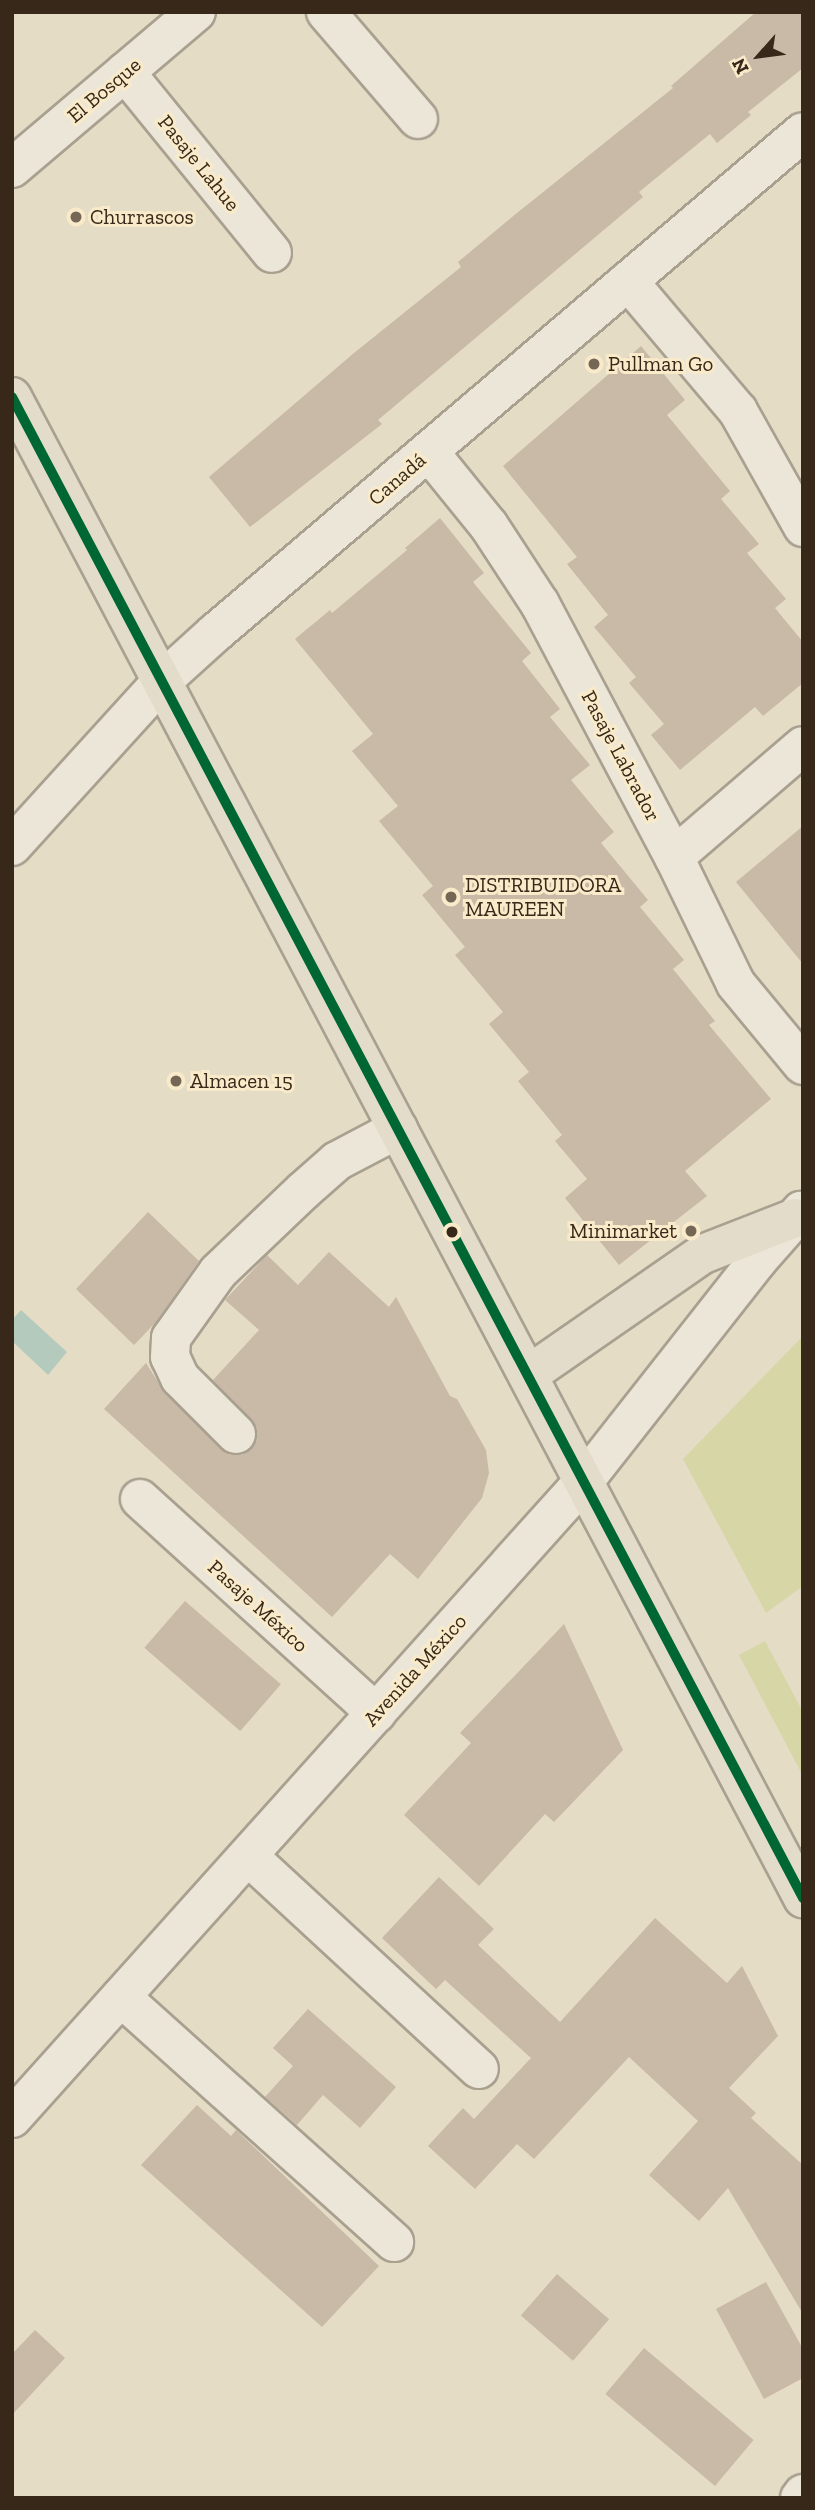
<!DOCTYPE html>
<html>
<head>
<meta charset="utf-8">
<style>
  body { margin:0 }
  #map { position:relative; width:815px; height:2510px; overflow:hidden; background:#e5dcc6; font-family:"Zilla Slab",serif }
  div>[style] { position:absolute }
  .green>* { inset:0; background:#d6d6a7 }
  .water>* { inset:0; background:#b4cabc }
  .building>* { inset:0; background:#c9b9a7; transform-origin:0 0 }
  .roads { filter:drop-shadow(2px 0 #a9a090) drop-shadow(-2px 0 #a9a090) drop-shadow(0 2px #a9a090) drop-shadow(0 -2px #a9a090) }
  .minor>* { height:38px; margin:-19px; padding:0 19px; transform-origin:19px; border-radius:19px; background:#ece6d9 }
  .major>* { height:38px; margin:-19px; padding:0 19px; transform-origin:19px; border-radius:19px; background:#e4dcca }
  .bus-1>* { height:10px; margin:-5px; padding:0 5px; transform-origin:5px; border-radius:5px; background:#063 }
  .dots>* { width:19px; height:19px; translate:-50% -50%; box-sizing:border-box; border:4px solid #f9ebca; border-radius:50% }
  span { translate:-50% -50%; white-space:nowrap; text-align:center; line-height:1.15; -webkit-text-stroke:6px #f9ebca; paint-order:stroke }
  .street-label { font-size:21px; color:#372819 }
  .poi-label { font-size:21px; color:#372819 }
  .left { translate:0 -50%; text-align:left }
  .right { translate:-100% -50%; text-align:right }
  .frame { position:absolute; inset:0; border:14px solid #372819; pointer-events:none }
  .north { position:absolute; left:724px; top:21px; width:70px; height:70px; -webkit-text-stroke:5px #f9ebca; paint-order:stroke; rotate:242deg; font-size:19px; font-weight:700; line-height:28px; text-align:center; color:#372819 }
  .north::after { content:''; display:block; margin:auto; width:24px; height:32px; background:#372819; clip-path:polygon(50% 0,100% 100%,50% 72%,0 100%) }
</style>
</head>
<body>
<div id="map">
  <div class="green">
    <i style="clip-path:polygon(803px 1336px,803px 1586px,766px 1613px,683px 1459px)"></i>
    <i style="clip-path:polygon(765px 1641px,803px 1712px,803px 1776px,739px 1655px)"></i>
  </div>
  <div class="water">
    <i style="clip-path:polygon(21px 1310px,67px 1352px,48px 1375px,12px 1341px,12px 1320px)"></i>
  </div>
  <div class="building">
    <i style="clip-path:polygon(756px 12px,803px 12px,803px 68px,748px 112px,751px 115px,717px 143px,710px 134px,639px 192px,643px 197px,378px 420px,382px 424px,250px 527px,209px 477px,354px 353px,461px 267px,458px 262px,512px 217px,673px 88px,671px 86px)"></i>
    <i style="clip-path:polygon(641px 346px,685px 400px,667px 415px,730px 491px,721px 499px,759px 544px,747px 553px,786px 599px,775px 608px,803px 642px,803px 683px,763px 716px,755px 707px,680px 770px,651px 735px,664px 724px,629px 683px,636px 677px,594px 627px,608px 615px,567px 564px,577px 557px,503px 466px)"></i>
    <i style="clip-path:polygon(440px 518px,484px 573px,473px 582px,531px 653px,522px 661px,560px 709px,550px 717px,590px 765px,571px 780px,614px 832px,601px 843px,648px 900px,640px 907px,684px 960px,673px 969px,715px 1021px,709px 1025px,771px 1099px,685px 1171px,707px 1196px,619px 1265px,565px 1198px,587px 1179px,555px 1141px,562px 1135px,518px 1081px,529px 1072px,489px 1024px,503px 1012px,455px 955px,465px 947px,422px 895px,433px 886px,379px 821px,398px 806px,352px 751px,373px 734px,295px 639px,330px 610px,332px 613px,407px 550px,405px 548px)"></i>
    <i style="clip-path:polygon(803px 826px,803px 964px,736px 882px)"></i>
    <i style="clip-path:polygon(148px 1212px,199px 1261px,156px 1322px,134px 1345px,76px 1289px)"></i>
    <i style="clip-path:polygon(329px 1252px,389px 1307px,396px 1297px,450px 1396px,457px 1399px,486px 1450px,489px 1473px,482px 1498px,418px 1579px,390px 1554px,332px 1617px,104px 1409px,146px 1363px,165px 1393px,221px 1449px,231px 1455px,242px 1455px,251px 1450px,257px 1440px,257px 1428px,213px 1380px,259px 1330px,225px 1300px,267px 1255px,298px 1285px)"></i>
    <i style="left:185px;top:1601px;width:127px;height:62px;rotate:41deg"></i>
    <i style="clip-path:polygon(564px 1624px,623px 1750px,554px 1822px,545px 1814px,479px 1886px,404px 1815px,471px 1743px,460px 1733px)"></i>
    <i style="clip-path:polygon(439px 1877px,494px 1929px,478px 1945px,560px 2022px,655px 1918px,727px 1983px,742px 1966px,778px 2036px,729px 2088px,756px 2113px,751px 2118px,803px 2165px,803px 2314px,728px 2188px,699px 2221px,649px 2175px,698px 2121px,629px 2057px,534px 2159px,517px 2144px,475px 2189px,428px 2146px,463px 2108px,474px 2119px,531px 2058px,445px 1980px,436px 1989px,382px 1938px)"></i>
    <i style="clip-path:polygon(308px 2009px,396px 2087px,360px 2128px,323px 2095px,297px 2125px,265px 2097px,293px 2066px,273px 2048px)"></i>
    <i style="clip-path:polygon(197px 2105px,231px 2136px,236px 2130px,379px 2266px,322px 2327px,141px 2165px)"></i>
    <i style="left:557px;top:2274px;width:69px;height:55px;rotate:41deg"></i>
    <i style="clip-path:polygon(766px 2282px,803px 2349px,803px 2378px,764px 2399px,716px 2309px)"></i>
    <i style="clip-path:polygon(35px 2330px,65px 2358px,12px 2415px,12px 2354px)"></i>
    <i style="left:644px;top:2348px;width:143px;height:60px;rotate:40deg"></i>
  </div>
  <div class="roads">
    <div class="minor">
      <i style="left:326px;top:12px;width:141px;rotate:49.3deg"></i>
      <i style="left:125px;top:72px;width:233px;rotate:50.9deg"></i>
      <i style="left:12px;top:168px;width:241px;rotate:-40.3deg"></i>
      <i style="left:628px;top:281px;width:170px;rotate:49.8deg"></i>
      <i style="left:738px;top:411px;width:133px;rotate:60.7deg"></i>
      <i style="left:429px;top:452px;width:95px;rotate:51deg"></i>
      <i style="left:489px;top:526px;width:93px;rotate:56.8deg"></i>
      <i style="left:540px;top:604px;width:286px;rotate:62.1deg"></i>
      <i style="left:674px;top:857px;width:141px;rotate:64deg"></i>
      <i style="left:736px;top:984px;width:105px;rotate:50.4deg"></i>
      <i style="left:12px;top:846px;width:223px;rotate:-47.7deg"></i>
      <i style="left:162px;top:681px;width:72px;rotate:-42.2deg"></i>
      <i style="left:215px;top:633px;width:772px;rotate:-40.43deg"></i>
      <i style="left:674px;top:857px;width:170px;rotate:-40.7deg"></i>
      <i style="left:236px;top:1434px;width:79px;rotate:-135deg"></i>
      <i style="left:180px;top:1378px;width:23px;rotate:-115deg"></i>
      <i style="left:170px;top:1357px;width:19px;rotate:-87deg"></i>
      <i style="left:171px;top:1338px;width:81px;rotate:-54.5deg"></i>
      <i style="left:218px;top:1272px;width:117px;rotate:-43.6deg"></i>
      <i style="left:303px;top:1191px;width:45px;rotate:-41.4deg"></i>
      <i style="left:337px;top:1161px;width:69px;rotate:-27.7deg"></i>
      <i style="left:140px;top:1499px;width:319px;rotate:42.2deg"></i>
      <i style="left:248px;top:1856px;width:314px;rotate:42.7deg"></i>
      <i style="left:121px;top:1997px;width:367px;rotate:41.9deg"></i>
      <i style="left:12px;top:2118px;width:856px;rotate:-48.08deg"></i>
      <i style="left:584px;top:1481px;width:280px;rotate:-51.8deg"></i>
      <i style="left:757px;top:1261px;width:67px;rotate:-48.7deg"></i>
      <i style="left:800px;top:2498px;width:5px;rotate:-53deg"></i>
    </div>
    <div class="major">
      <i style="left:12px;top:397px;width:1697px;rotate:62.21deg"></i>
      <i style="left:528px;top:1375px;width:213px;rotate:-34.7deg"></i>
      <i style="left:703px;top:1254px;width:99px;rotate:-21.4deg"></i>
    </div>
  </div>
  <div class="bus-1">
    <i style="left:12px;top:397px;width:1697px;rotate:62.21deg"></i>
  </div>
  <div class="dots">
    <i style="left:76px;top:217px;background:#746756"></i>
    <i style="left:594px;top:364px;background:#746756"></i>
    <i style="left:451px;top:897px;background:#746756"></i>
    <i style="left:176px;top:1081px;background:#746756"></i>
    <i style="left:691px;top:1231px;background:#746756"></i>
    <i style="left:452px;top:1232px;background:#372819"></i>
  </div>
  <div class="street-label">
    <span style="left:104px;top:90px;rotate:-40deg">El Bosque</span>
    <span style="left:199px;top:163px;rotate:51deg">Pasaje Lahue</span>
    <span style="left:397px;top:479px;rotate:-41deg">Canadá</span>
    <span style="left:621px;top:756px;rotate:62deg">Pasaje Labrador</span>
    <span style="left:258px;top:1606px;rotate:42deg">Pasaje México</span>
    <span style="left:415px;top:1670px;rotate:-48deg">Avenida México</span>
  </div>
  <div class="poi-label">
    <span class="left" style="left:90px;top:217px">Churrascos</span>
    <span class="left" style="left:608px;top:364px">Pullman Go</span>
    <span class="left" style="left:465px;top:897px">DISTRIBUIDORA<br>MAUREEN</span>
    <span class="left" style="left:190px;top:1081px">Almacen 15</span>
    <span class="right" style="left:677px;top:1231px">Minimarket</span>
  </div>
  <div class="frame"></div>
  <div class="north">N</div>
</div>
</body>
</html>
